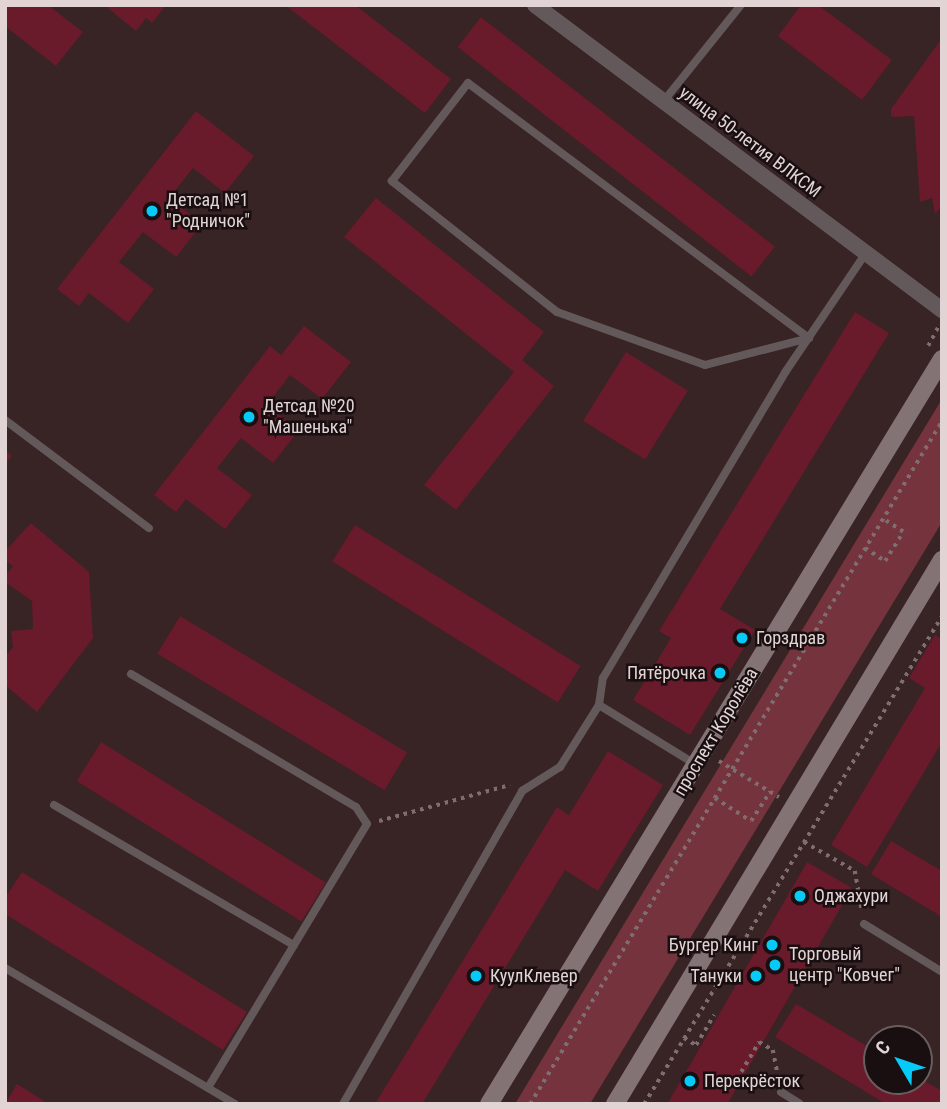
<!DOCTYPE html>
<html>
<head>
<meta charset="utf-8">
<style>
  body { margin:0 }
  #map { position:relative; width:947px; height:1109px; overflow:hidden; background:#382325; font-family:"Roboto Condensed",sans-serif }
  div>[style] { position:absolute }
  .green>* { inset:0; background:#74333d }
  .building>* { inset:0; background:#691a2b; transform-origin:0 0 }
  .path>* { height:3.5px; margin-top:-1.75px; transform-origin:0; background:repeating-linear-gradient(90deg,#7f6d6f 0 3.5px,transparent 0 8.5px) }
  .service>* { height:8px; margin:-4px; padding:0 4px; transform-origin:4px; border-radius:4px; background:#64595a }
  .minor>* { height:16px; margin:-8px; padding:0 8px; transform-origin:8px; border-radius:8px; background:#64595a }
  .secondary>* { height:18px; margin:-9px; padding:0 9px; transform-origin:9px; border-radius:9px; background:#847375 }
  .dots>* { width:19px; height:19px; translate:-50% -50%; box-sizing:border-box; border:4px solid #190f10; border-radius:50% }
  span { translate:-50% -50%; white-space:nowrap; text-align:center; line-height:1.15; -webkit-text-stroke:5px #190f10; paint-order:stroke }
  .street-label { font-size:18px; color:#e2d4d5 }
  .poi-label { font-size:18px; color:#e2d4d5 }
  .left { translate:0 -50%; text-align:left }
  .right { translate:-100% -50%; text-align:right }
  .frame { position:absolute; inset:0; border:7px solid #e2d4d5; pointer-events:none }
  .north { position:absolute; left:863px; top:1025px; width:70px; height:70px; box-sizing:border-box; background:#190f10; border:2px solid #695e5f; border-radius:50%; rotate:309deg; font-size:19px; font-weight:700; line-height:28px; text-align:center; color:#e2d4d5 }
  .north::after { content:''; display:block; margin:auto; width:24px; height:32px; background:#06cbf9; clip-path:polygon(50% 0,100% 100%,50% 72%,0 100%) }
</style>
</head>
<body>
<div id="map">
  <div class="green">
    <i style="clip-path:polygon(942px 399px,942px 522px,590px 1104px,515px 1104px)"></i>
  </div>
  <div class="building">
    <i style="clip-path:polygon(5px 5px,48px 5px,83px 32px,56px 66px,5px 26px)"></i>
    <i style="clip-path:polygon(104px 5px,166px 5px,152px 23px,146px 18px,136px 31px)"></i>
    <i style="clip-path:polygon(285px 5px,355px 5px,451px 79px,425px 113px)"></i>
    <i style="clip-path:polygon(801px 5px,818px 5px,892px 60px,862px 100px,778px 36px)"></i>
    <i style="left:481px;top:17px;width:373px;height:38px;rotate:38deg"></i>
    <i style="clip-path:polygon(942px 38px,942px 206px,935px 214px,932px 198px,920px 202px,914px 116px,895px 117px,891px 116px,891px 109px)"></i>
    <i style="clip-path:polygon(196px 111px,254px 156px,225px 193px,193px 168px,169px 198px,202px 224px,176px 257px,143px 232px,119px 262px,154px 289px,128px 323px,89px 293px,79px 306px,57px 289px)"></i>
    <i style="clip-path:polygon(376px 198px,544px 332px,522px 360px,554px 386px,456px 510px,424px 485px,514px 372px,344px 237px)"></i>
    <i style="clip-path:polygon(855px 312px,889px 333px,720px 609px,755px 630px,690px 735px,633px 700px,671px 638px,659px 631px)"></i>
    <i style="clip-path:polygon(304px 326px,351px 362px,322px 399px,290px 375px,267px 405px,299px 430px,273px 463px,241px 438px,217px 468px,252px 495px,225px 529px,186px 499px,176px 512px,154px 495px,270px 346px,281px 355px)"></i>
    <i style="left:626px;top:352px;width:73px;height:81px;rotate:32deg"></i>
    <i style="clip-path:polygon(5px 450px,12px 456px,5px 464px)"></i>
    <i style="clip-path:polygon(31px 523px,89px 572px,93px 638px,37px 712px,5px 685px,5px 657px,13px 647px,11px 631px,33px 629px,32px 601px,5px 582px,5px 576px,13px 566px,5px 560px,5px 551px)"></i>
    <i style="left:355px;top:525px;width:266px;height:43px;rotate:32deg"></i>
    <i style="left:180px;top:616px;width:265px;height:44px;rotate:31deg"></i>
    <i style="clip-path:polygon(935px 635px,942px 639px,942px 742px,867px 867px,831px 845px,925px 688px,909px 678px)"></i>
    <i style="left:101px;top:742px;width:265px;height:46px;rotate:32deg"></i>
    <i style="clip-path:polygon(608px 751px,663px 785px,598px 891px,565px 870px,422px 1104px,375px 1104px,557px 807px,569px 815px)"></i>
    <i style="clip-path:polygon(891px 841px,942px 871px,942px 917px,871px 874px)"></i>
    <i style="left:807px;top:862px;width:52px;height:282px;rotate:30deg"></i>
    <i style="clip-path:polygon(22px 872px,247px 1012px,223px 1050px,5px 914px,5px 898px)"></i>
    <i style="clip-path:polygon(796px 1004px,877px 1052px,877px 1081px,919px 1081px,919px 1078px,942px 1091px,942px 1104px,886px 1104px,775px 1037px)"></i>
    <i style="clip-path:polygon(17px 1084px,49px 1104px,5px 1104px)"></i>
  </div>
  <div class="path">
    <i style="left:928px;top:346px;width:24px;rotate:-62deg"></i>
    <i style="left:865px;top:548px;width:24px;rotate:33deg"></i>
    <i style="left:885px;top:561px;width:34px;rotate:-58deg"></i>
    <i style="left:903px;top:532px;width:24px;rotate:-147deg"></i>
    <i style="left:719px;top:761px;width:70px;rotate:31deg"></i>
    <i style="left:715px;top:798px;width:43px;rotate:32.6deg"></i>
    <i style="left:751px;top:821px;width:35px;rotate:-57deg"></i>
    <i style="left:379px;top:821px;width:136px;rotate:-15.4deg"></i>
    <i style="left:804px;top:842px;width:59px;rotate:29.6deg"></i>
    <i style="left:855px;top:871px;width:41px;rotate:80.1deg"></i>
    <i style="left:684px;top:1038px;width:14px;rotate:30deg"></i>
    <i style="left:696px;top:1045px;width:35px;rotate:-59deg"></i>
    <i style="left:741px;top:1072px;width:35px;rotate:-59deg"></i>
    <i style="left:759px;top:1042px;width:16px;rotate:30deg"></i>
    <i style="left:773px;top:1050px;width:31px;rotate:79deg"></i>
    <i style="left:530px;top:1104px;width:798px;rotate:-58.9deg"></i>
    <i style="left:644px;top:1104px;width:572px;rotate:-58.59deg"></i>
  </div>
  <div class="service">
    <i style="left:468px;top:83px;width:426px;rotate:36.8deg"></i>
    <i style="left:809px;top:338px;width:107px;rotate:165.4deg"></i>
    <i style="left:705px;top:365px;width:157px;rotate:-160.3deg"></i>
    <i style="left:557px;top:312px;width:211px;rotate:-141.6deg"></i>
    <i style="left:392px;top:181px;width:124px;rotate:-52.2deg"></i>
    <i style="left:663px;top:102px;width:124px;rotate:-51.2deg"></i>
    <i style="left:5px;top:420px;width:180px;rotate:36.9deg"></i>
    <i style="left:131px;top:674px;width:261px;rotate:30.6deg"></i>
    <i style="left:356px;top:807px;width:20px;rotate:57deg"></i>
    <i style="left:367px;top:824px;width:308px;rotate:121.1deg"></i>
    <i style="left:599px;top:705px;width:113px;rotate:31.6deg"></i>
    <i style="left:54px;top:805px;width:278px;rotate:30.3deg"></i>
    <i style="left:864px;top:924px;width:92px;rotate:31.6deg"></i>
    <i style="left:5px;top:968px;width:267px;rotate:30.6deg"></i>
    <i style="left:781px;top:1092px;width:22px;rotate:32deg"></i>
    <i style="left:343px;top:1104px;width:361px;rotate:-60.2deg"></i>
    <i style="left:522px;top:791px;width:45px;rotate:-32.3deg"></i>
    <i style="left:560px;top:767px;width:73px;rotate:-57.8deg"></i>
    <i style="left:599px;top:705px;width:27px;rotate:-82deg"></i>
    <i style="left:603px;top:678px;width:357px;rotate:-59.2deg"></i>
    <i style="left:786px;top:371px;width:143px;rotate:-55.9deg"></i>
  </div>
  <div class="minor">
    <i style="left:535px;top:5px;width:509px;rotate:36.85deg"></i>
  </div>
  <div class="secondary">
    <i style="left:489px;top:1104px;width:872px;rotate:-58.7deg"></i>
    <i style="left:615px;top:1104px;width:635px;rotate:-58.99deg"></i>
  </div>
  <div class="dots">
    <i style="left:152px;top:211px;background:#06cbf9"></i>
    <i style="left:249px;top:417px;background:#06cbf9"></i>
    <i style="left:742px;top:638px;background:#06cbf9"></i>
    <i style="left:720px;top:673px;background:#06cbf9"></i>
    <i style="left:800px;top:896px;background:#06cbf9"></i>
    <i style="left:772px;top:945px;background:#06cbf9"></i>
    <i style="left:775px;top:965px;background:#06cbf9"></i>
    <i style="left:476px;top:976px;background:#06cbf9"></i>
    <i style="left:756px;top:976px;background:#06cbf9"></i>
    <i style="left:690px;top:1081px;background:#06cbf9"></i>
  </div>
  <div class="street-label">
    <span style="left:750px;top:142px;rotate:37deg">улица 50-летия ВЛКСМ</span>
    <span style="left:716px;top:732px;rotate:-59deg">проспект Королёва</span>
  </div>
  <div class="poi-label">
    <span class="left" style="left:166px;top:211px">Детсад №1<br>"Родничок"</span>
    <span class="left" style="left:263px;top:417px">Детсад №20<br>"Машенька"</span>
    <span class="left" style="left:756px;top:638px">Горздрав</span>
    <span class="right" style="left:706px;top:673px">Пятёрочка</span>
    <span class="left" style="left:814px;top:896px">Оджахури</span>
    <span class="right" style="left:758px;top:945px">Бургер Кинг</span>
    <span class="left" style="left:789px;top:965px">Торговый<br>центр "Ковчег"</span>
    <span class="left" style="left:490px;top:976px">КуулКлевер</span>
    <span class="right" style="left:742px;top:976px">Тануки</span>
    <span class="left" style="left:704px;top:1081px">Перекрёсток</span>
  </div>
  <div class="frame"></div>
  <div class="north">С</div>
</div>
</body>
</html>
